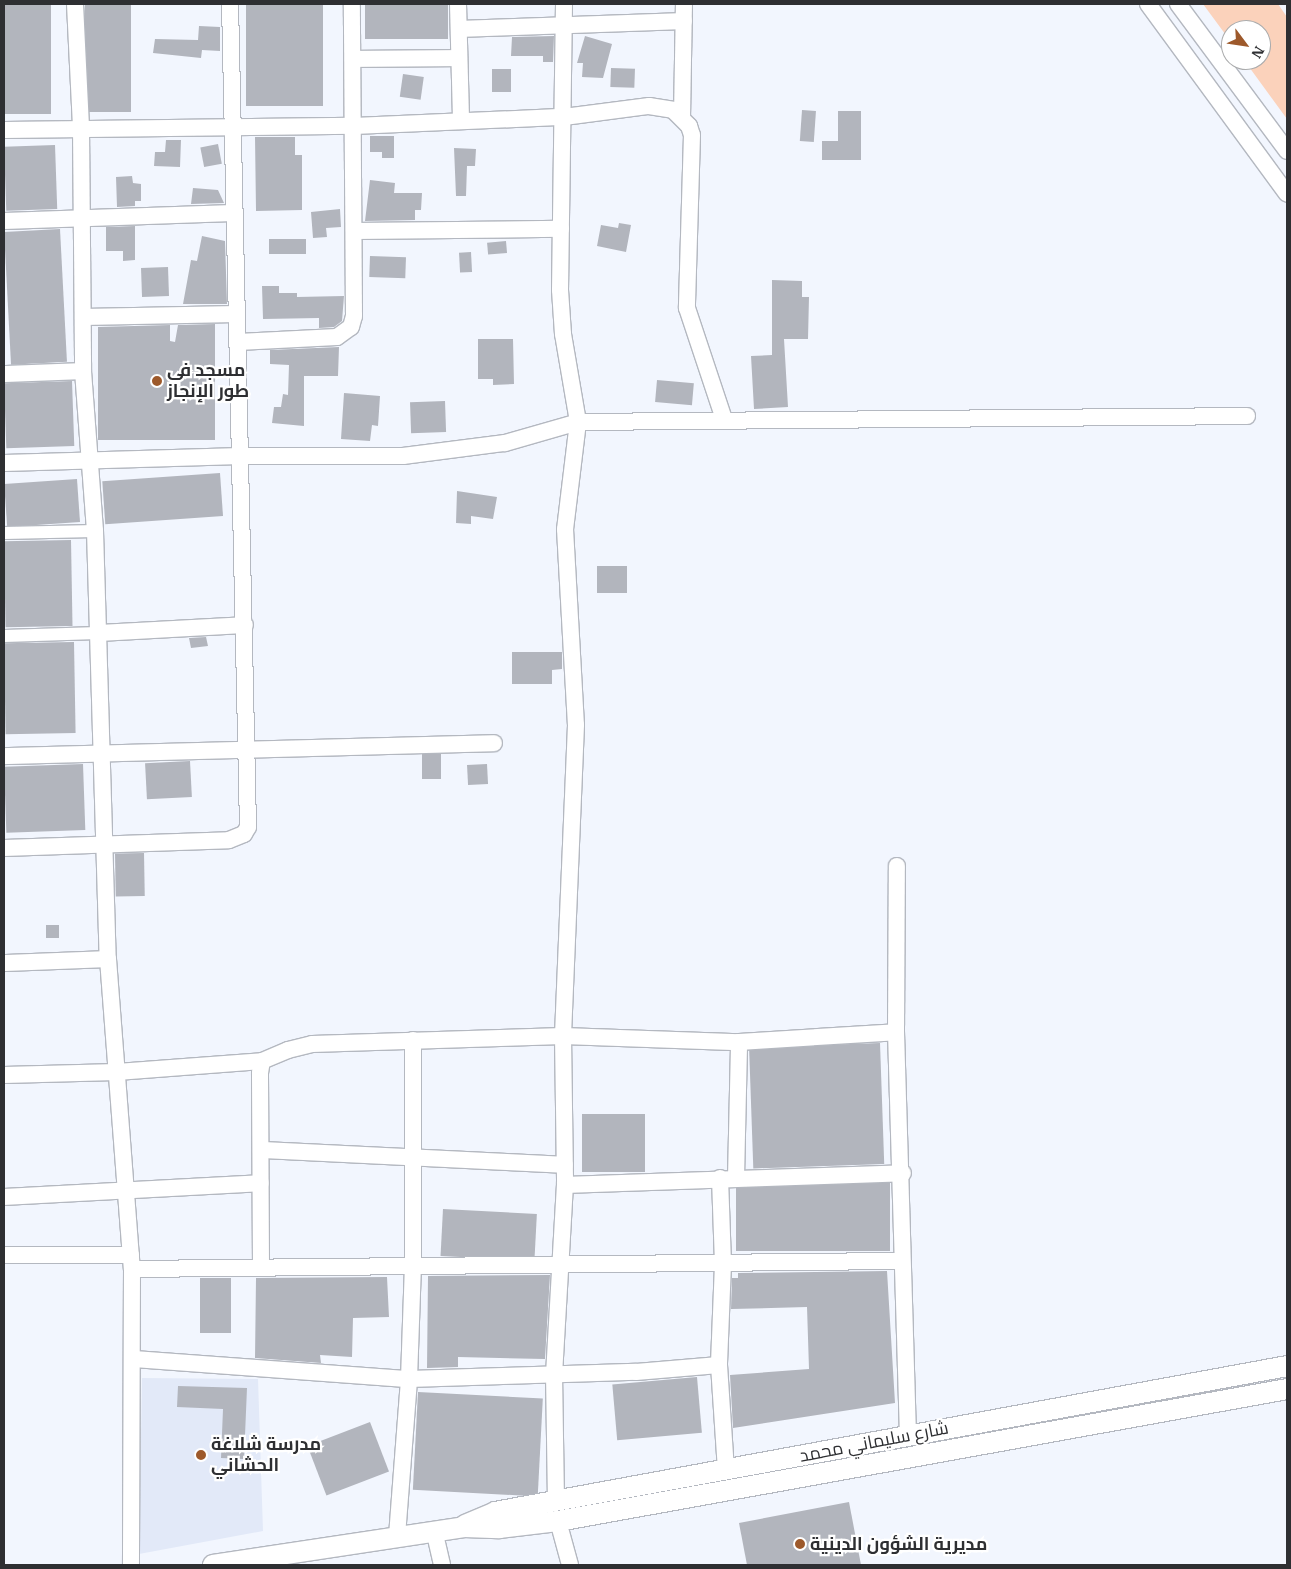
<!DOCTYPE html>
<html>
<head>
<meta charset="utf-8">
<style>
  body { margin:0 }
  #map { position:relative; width:1291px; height:1569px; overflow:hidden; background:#f2f6fe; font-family:"IBM Plex Serif",Cairo,serif }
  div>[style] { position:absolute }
  .built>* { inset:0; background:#e2e9f8 }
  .green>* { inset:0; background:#fbd2bb }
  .building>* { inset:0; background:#b2b5bd; transform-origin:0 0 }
  .roads { filter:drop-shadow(1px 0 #b4b8c0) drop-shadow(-1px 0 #b4b8c0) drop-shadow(0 1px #b4b8c0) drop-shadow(0 -1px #b4b8c0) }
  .pedestrian>* { height:12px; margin:-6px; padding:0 6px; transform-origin:6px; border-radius:6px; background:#fff }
  .minor>* { height:16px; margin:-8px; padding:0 8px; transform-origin:8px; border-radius:8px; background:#fff }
  .tertiary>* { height:20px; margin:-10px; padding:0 10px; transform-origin:10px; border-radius:10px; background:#fff }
  .dots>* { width:14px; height:14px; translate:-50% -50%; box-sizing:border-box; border:2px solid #fff; border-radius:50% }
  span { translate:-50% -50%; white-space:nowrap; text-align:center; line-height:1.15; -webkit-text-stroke:4.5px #fff; paint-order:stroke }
  .poi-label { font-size:18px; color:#2e2f32; font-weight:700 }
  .left { translate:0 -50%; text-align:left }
  .street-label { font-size:18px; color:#2e2f32 }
  .frame { position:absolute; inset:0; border:5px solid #2e2f32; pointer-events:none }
  .north { position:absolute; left:1221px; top:20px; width:50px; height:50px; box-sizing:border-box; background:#fff; border:1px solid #abacad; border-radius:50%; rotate:121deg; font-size:14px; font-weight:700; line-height:20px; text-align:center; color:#2e2f32 }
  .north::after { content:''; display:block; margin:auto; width:18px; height:22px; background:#9d592b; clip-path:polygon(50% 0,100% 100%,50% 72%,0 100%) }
</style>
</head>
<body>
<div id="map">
  <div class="built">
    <i style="clip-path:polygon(142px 1378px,258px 1379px,263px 1531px,139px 1554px)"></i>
  </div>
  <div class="green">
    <i style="clip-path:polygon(1203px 4px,1278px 4px,1287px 17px,1287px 119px,1244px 60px,1261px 60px,1261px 30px,1231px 30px,1231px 42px)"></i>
  </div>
  <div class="building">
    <i style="left:4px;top:4px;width:47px;height:110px"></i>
    <i style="left:85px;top:4px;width:46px;height:108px"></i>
    <i style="left:246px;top:4px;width:77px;height:102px"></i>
    <i style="left:365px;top:4px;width:83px;height:35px"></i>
    <i style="clip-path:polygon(199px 26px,220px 27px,220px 51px,202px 50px,201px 58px,153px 53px,155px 39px,198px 40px)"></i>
    <i style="clip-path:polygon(554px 36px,553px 62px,543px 62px,543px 56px,511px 56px,512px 37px)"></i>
    <i style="clip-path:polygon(585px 36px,612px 44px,603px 78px,582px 77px,583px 63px,577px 63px)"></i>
    <i style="left:611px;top:68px;width:24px;height:19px;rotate:2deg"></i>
    <i style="left:492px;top:69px;width:19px;height:23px"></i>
    <i style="left:403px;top:74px;width:21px;height:23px;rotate:8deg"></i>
    <i style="left:802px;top:110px;width:14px;height:31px;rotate:4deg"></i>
    <i style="clip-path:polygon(838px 111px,861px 111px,861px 160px,822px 160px,822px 141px,838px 141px)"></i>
    <i style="clip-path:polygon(370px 136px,394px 136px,394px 158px,382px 158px,382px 152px,370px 152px)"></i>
    <i style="clip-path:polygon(255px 137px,295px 137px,295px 155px,302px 155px,302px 210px,256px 211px)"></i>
    <i style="clip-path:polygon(166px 140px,181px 140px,180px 167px,154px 166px,155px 152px,165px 152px)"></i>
    <i style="left:218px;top:144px;width:20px;height:18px;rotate:79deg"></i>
    <i style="left:55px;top:145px;width:64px;height:51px;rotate:88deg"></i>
    <i style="clip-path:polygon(454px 148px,476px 149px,475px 166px,467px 166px,466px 196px,456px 196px)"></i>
    <i style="clip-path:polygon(132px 176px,133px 183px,141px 184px,141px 201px,135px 201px,135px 206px,117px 207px,116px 177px)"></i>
    <i style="clip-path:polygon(370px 180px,395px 183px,394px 193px,422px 193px,421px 210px,415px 210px,415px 220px,365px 221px)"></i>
    <i style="clip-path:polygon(193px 188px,218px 190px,224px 203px,191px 204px)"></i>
    <i style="clip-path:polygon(340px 209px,341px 227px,326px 228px,327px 237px,313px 238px,311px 212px)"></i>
    <i style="clip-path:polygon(619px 223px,631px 225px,626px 252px,597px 246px,601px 225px,618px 228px)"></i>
    <i style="clip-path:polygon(135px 226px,135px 260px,123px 261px,123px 251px,106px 251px,106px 227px)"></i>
    <i style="left:60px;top:229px;width:133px;height:56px;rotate:87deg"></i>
    <i style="clip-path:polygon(202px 236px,225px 241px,227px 304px,183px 304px,191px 260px,197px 261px)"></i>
    <i style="left:306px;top:239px;width:15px;height:37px;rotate:90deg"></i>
    <i style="left:506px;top:241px;width:12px;height:19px;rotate:85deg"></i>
    <i style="left:471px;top:252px;width:20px;height:12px;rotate:87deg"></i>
    <i style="left:370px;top:256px;width:36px;height:21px;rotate:2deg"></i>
    <i style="left:168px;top:267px;width:29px;height:27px;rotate:88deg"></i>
    <i style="clip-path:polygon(772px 280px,802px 281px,802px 297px,809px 297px,808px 339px,784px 339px,788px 407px,754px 409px,751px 356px,772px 355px)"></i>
    <i style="clip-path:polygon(262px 286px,279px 286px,279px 293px,297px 293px,297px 297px,344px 296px,342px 321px,334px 327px,319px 328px,319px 318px,263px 319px)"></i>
    <i style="clip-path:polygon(215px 324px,215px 440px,98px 440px,98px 327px,170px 325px,170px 341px,175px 342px,178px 325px)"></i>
    <i style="clip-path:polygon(478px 339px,513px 339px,514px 384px,493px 385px,493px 379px,478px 379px)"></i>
    <i style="clip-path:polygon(339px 347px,338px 376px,304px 376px,304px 426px,272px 423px,274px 407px,281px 407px,283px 394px,288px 395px,289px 365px,270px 364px,270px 350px)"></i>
    <i style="left:657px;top:380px;width:37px;height:22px;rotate:5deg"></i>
    <i style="left:72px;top:381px;width:65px;height:68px;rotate:88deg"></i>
    <i style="clip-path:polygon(344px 393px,380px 396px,378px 426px,372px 425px,370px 441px,341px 439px)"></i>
    <i style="left:445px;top:401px;width:31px;height:35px;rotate:88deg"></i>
    <i style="left:220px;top:473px;width:43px;height:118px;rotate:86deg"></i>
    <i style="left:77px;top:479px;width:43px;height:73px;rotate:86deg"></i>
    <i style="clip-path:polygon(457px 491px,497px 497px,493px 519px,471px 516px,471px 524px,456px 523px)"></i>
    <i style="left:71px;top:540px;width:86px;height:67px;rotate:89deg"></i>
    <i style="left:627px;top:566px;width:27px;height:30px;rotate:90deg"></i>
    <i style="clip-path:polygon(206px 637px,208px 646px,191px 648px,189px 638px)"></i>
    <i style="left:74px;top:642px;width:91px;height:70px;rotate:89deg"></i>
    <i style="clip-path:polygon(512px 652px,562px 652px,562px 669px,552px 670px,552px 684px,512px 684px)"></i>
    <i style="left:441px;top:754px;width:25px;height:19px;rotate:90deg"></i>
    <i style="left:190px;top:761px;width:36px;height:45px;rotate:87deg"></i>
    <i style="left:83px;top:764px;width:66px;height:79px;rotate:88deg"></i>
    <i style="left:487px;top:764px;width:20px;height:20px;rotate:87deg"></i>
    <i style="left:144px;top:853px;width:43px;height:29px;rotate:89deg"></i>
    <i style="left:46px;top:925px;width:13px;height:13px"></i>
    <i style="left:880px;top:1043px;width:121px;height:131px;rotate:88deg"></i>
    <i style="left:645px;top:1114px;width:58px;height:63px;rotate:90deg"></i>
    <i style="left:890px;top:1183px;width:68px;height:154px;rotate:90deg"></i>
    <i style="left:443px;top:1209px;width:94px;height:47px;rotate:3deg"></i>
    <i style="clip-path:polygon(887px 1271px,895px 1403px,733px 1428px,730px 1375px,809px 1369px,807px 1307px,731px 1309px,732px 1278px,738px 1278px,738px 1273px)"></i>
    <i style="clip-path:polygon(550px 1275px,545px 1359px,458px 1357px,458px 1367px,427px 1368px,428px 1276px)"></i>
    <i style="clip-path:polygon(387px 1277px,389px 1317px,353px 1318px,352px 1357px,320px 1355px,321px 1363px,255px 1358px,256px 1278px)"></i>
    <i style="left:231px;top:1278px;width:55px;height:31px;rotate:90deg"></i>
    <i style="left:697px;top:1377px;width:56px;height:85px;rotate:85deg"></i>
    <i style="clip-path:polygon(178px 1386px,247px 1388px,244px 1459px,221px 1458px,223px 1409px,177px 1407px)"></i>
    <i style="left:418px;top:1392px;width:125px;height:98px;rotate:3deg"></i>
    <i style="left:370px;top:1422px;width:53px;height:67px;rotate:69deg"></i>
    <i style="clip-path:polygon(849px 1502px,861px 1565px,747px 1565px,739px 1523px)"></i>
  </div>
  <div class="roads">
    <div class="pedestrian">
      <i style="left:4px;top:533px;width:91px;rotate:-1.3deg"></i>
      <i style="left:4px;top:636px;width:94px;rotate:-1.8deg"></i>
    </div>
    <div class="minor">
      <i style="left:75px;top:4px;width:124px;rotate:87.2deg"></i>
      <i style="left:81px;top:128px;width:243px;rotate:89.5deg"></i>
      <i style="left:83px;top:371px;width:160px;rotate:85.7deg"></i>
      <i style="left:95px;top:531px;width:428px;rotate:88.3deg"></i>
      <i style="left:108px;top:959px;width:311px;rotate:85.6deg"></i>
      <i style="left:132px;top:1269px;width:296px;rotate:90.2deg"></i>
      <i style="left:458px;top:4px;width:117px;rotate:88.5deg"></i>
      <i style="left:564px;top:4px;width:286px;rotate:90.8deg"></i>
      <i style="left:560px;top:290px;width:44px;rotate:86.1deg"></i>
      <i style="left:563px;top:334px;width:89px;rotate:80.3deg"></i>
      <i style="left:578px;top:422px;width:108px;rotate:96.9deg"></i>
      <i style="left:565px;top:529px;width:196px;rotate:86.8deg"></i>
      <i style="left:576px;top:725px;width:311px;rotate:92.4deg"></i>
      <i style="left:563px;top:1036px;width:149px;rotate:89.2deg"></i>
      <i style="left:565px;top:1185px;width:338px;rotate:-2deg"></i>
      <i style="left:1148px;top:4px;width:235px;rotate:53.8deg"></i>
      <i style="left:1178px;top:4px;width:183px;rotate:53.4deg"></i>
      <i style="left:459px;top:29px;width:225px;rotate:-2deg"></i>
      <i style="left:353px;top:59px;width:106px;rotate:-0.5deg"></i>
      <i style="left:682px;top:117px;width:113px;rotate:-89deg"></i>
      <i style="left:4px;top:130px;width:350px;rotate:-0.7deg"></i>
      <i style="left:354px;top:126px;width:210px;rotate:-2.5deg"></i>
      <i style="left:564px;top:117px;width:86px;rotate:-7.4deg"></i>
      <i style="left:649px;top:106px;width:24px;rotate:9deg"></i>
      <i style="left:673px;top:110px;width:23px;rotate:45deg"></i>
      <i style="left:689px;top:126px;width:9px;rotate:72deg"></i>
      <i style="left:692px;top:135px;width:173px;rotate:91.7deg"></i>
      <i style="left:687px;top:308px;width:117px;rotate:71.6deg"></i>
      <i style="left:4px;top:221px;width:229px;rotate:-2deg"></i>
      <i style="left:354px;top:231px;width:207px;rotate:-0.6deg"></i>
      <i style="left:83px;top:317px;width:154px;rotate:-1.1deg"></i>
      <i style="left:238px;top:342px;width:99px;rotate:-2.9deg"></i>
      <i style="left:337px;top:337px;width:17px;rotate:-36deg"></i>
      <i style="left:351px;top:327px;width:11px;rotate:-75deg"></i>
      <i style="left:354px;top:316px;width:312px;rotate:-90.4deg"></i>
      <i style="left:4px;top:374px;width:79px;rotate:-2.2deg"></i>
      <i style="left:4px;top:463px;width:237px;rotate:-1.7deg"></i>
      <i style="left:241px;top:456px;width:162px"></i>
      <i style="left:403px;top:456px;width:103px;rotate:-7.3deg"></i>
      <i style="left:505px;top:443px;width:76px;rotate:-16deg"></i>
      <i style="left:578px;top:422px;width:669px;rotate:-0.51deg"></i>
      <i style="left:98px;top:633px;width:147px;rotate:-3.1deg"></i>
      <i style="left:4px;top:756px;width:490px;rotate:-1.5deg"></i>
      <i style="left:4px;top:848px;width:225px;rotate:-2deg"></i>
      <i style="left:229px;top:840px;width:16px;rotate:-22deg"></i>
      <i style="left:244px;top:834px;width:8px;rotate:-60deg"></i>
      <i style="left:248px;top:827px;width:823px;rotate:-91.25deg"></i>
      <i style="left:4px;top:963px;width:104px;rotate:-2.2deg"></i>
      <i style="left:896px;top:1032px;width:166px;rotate:-89.7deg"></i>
      <i style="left:4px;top:1075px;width:113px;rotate:-1.5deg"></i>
      <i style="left:117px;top:1072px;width:145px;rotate:-4.3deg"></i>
      <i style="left:261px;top:1150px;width:304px;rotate:2.8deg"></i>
      <i style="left:720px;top:1178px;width:86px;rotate:88deg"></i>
      <i style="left:723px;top:1264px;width:101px;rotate:92.3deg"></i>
      <i style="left:719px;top:1365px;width:105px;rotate:86.2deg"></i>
      <i style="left:736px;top:1178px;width:136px;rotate:-88.7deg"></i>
      <i style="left:4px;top:1197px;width:257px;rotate:-3.1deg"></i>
      <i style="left:4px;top:1255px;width:127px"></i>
      <i style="left:261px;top:1267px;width:194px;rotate:-90.3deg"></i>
      <i style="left:260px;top:1073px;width:12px;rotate:-81deg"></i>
      <i style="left:262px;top:1061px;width:28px;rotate:-23deg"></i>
      <i style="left:288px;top:1050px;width:25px;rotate:-14deg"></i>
      <i style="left:312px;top:1044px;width:251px;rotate:-1.8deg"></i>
      <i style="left:563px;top:1036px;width:176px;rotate:2deg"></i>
      <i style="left:739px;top:1042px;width:157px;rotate:-3.6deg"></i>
      <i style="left:896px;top:1032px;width:403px;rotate:88.3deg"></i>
      <i style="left:132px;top:1269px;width:769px;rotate:-0.6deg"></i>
      <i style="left:134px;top:1359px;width:276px;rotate:4.2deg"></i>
      <i style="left:409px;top:1379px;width:227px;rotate:-1.8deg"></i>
      <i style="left:636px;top:1372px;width:83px;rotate:-4.8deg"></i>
      <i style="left:556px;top:1501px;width:126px;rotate:-90.9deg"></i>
      <i style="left:554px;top:1375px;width:190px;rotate:-86.7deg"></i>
      <i style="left:558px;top:1521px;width:46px;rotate:74.7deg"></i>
      <i style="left:434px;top:1530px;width:36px;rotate:77deg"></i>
      <i style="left:397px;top:1536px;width:157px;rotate:-85.6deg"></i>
      <i style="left:409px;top:1379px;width:115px;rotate:-88deg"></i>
      <i style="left:413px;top:1264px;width:224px;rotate:-90deg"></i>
    </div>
    <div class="tertiary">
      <i style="left:465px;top:1525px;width:33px;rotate:-23deg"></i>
      <i style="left:495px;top:1512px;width:805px;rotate:-10.44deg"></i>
      <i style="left:213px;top:1565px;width:254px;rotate:-8.6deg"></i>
      <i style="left:464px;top:1527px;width:35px;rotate:2deg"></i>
      <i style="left:499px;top:1528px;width:59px;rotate:-6.8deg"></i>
      <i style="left:558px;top:1521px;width:741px;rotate:-10.26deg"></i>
    </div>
  </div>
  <div class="dots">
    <i style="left:157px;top:381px;background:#9d592b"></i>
    <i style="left:201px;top:1455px;background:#9d592b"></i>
    <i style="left:800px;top:1544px;background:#9d592b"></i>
  </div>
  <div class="poi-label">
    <span class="left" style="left:167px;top:381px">مسجد في<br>طور الإنجاز</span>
    <span class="left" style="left:211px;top:1455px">مدرسة شلاغة<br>الحشاني</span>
    <span class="left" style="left:810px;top:1544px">مديرية الشؤون الدينية</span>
  </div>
  <div class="street-label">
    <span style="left:874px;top:1442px;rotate:-11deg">شارع سليماني محمد</span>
  </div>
  <div class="frame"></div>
  <div class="north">N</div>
</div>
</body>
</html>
